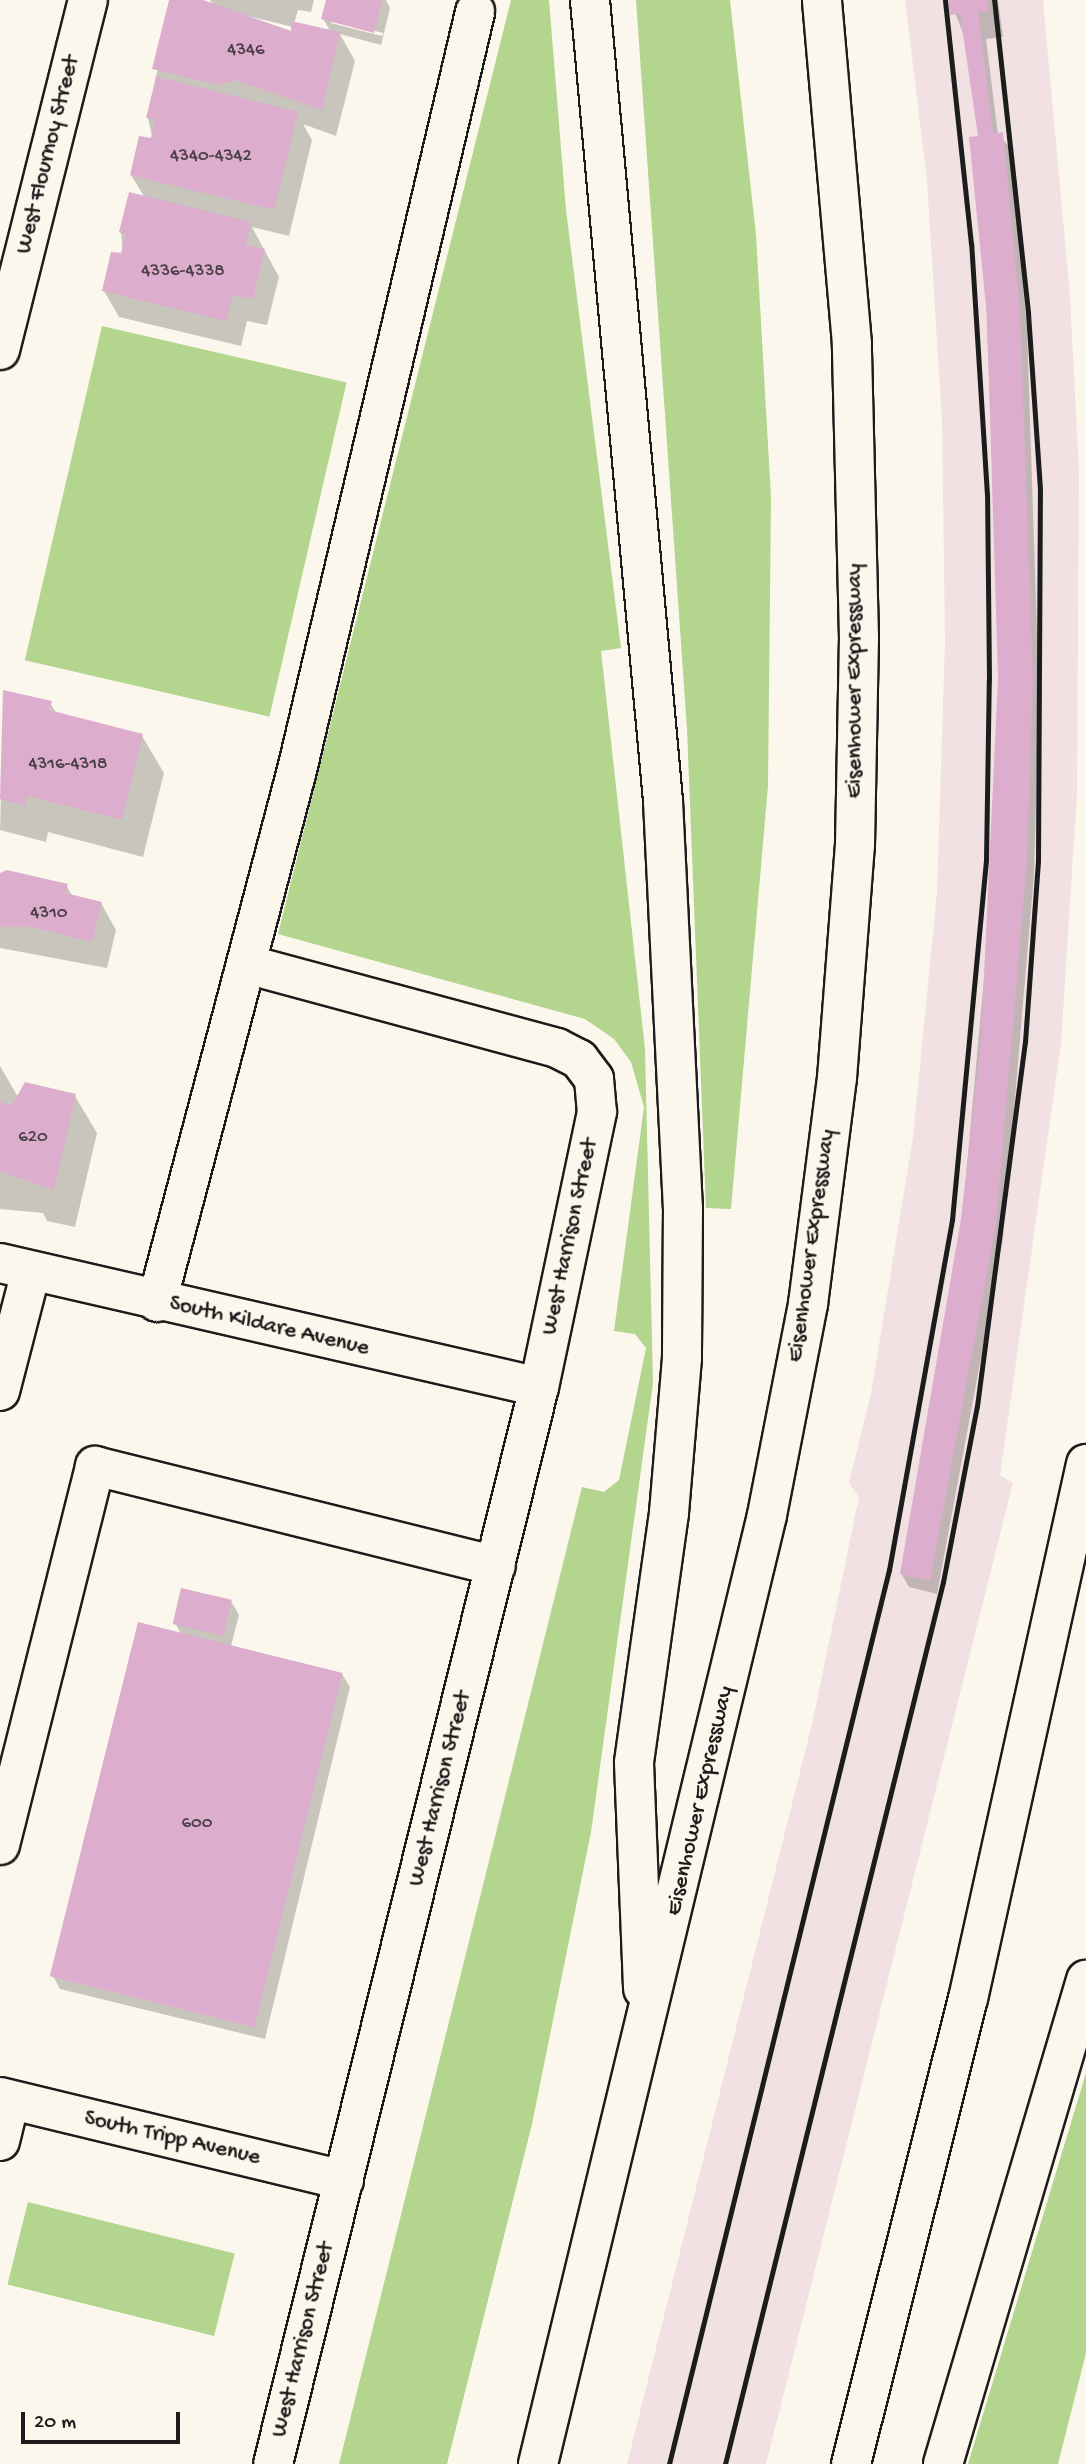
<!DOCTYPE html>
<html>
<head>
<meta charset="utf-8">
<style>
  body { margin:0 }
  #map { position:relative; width:1086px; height:2464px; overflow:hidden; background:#fbf7ec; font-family:"Gochi Hand",sans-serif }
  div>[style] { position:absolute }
  .built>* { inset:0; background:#f2e1e3 }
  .green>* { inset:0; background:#b3d58e; transform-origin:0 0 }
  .shadow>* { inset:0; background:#0003 }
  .building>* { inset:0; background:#ddadce; transform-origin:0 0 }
  .roads { filter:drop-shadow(2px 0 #1c1c1c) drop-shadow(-2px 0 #1c1c1c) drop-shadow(0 2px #1c1c1c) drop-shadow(0 -2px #1c1c1c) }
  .minor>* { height:38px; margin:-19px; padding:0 19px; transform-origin:19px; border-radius:19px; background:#fbf7ec }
  .highway>* { height:38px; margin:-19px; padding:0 19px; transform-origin:19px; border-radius:19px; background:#fbf7ec }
  .rail>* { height:5px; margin:-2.5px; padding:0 2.5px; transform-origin:2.5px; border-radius:2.5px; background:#1c1c1c }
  span { translate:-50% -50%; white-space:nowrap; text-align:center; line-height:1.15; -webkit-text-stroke:7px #fbf7ec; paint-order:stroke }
  .number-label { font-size:19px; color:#4c4048 }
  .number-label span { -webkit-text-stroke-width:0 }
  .street-label { font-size:23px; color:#1c1c1c }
  .scale { position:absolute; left:21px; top:2412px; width:159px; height:32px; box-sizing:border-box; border:4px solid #1c1c1c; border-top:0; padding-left:9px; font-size:21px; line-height:24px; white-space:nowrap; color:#1c1c1c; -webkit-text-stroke:5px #fbf7ec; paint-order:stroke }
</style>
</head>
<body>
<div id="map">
  <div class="built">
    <i style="clip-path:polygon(905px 0,1043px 0,1070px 296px,1079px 472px,1077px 794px,1061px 1044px,1000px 1475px,1013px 1483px,766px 2464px,627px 2464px,812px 1724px,859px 1497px,849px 1483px,871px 1393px,913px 1137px,937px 892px,945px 641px,942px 422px,927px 181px)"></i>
  </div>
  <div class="green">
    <i style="clip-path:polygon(511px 0,549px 0,566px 210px,621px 648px,601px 651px,645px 1049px,653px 1383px,591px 1832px,532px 2124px,447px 2464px,339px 2464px,582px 1487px,604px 1492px,619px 1480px,646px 1348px,635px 1334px,614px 1331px,644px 1107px,631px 1062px,614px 1039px,585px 1019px,278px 934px)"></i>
    <i style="clip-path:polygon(636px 0,730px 0,756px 235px,771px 497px,768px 786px,731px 1209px,706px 1208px,687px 729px)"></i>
    <i style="left:102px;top:326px;width:251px;height:343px;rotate:13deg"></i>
    <i style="clip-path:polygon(1086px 2073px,1086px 2353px,1058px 2464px,968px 2464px)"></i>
    <i style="left:28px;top:2202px;width:213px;height:85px;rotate:14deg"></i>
  </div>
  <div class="shadow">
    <i style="clip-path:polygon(evenodd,171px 0,215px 8px,210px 0,314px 0,311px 12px,298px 10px,294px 24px,331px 32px,323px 19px,328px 0,386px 0,390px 8px,381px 45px,340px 34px,355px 61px,336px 136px,303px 124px,312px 140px,289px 236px,252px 227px,279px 277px,267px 325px,247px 321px,241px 346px,119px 317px,104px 291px,123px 255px,121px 232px,145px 198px,131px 175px,153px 140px,148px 118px,171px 0,252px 17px,293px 27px,292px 33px,251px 20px,252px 17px,171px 0,331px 20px,383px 33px,382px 36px,331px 23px,331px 20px)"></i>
    <i style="clip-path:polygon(950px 0,998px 0,1003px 37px,986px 39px,998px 135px,1010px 147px,1027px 328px,1039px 693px,1034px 874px,1003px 1239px,937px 1594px,909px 1587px,901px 1573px,962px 1220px,995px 858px,1000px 678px,980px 138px,965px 38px)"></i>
    <i style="clip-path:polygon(4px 692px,50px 703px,57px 714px,142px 736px,164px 773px,143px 857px,48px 832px,46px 842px,0 830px)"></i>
    <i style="clip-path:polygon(0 874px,66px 885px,73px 897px,101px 903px,116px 930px,107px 968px,0 948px)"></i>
    <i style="clip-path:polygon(0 1066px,18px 1097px,75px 1096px,97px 1133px,75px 1227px,47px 1221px,43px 1213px,0 1209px)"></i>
    <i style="clip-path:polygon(231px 1601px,239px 1615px,231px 1646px,342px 1674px,350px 1687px,265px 2039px,60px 1989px,53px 1976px,181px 1634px,175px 1623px)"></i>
  </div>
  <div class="building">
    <i style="clip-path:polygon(169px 0,203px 0,291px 31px,291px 21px,340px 32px,322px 110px,234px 80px,219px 85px,152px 69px)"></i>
    <i style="clip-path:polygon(326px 0,382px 0,374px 33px,321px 19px)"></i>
    <i style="clip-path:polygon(948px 0,987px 0,989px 11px,978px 12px,993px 134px,1003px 132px,1020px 313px,1033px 678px,1027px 860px,996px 1224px,930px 1581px,900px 1574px,961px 1219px,981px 1040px,998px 678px,987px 316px,969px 137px,978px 136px,960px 14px,950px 15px)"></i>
    <i style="clip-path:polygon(156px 77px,298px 112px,274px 210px,130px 175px,139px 136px,151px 138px,155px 119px,146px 118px)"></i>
    <i style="clip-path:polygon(129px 192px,251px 222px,245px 245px,265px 249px,253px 299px,233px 295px,226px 321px,102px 291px,111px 252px,121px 253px,126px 235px,119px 232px)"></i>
    <i style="clip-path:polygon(3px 690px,52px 701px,49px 710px,143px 734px,122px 820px,27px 796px,25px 806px,0 799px)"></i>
    <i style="clip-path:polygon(7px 870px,68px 884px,65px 893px,102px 902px,92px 942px,33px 927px,0 927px,0 873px)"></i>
    <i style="clip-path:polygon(25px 1082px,76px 1094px,54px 1190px,0 1171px,0 1102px,12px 1105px)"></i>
    <i style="left:181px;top:1588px;width:52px;height:37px;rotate:13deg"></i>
    <i style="left:138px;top:1622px;width:211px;height:365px;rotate:14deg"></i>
  </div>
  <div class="roads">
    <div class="minor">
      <i style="left:0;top:350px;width:361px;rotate:-75.9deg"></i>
      <i style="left:246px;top:964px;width:322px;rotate:15.1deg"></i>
      <i style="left:557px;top:1048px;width:25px;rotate:27deg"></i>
      <i style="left:579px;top:1059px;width:25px;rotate:53deg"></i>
      <i style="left:594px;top:1079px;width:33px;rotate:85deg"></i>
      <i style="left:597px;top:1112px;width:281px;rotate:101.9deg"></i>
      <i style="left:539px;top:1387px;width:1109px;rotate:103.87deg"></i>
      <i style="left:0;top:1263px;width:553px;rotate:12.96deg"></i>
      <i style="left:157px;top:1302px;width:550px;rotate:-75.26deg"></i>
      <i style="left:297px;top:770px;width:779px;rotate:-76.78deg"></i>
      <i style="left:0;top:1391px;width:124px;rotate:-75.5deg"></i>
      <i style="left:0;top:1845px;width:391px;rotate:-75.9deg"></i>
      <i style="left:95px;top:1466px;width:413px;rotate:14deg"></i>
      <i style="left:0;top:2097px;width:354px;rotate:13.6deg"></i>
      <i style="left:0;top:2141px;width:42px;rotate:-76.3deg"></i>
    </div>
    <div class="highway">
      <i style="left:590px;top:0;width:804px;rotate:84.79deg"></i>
      <i style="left:663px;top:801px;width:407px;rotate:87.2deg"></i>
      <i style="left:683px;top:1208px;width:150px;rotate:90.4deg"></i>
      <i style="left:682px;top:1358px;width:156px;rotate:94.8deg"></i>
      <i style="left:669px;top:1513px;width:252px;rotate:98deg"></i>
      <i style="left:634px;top:1763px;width:226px;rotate:87.7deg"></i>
      <i style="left:538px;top:2464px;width:976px;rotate:-76.43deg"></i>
      <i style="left:767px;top:1515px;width:215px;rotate:-79deg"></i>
      <i style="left:808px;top:1304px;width:228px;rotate:-82.7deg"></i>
      <i style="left:837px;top:1078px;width:234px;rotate:-85.6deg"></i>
      <i style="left:855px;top:845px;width:207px;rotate:-88.9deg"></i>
      <i style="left:859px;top:638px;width:294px;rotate:-91.4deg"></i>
      <i style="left:852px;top:344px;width:345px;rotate:-95deg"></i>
      <i style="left:851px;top:2464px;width:479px;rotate:-75.9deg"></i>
      <i style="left:968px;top:1999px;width:548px;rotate:-77.56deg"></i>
      <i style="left:943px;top:2464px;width:505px;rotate:-73.54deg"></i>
    </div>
  </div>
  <div class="rail">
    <i style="left:669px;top:2464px;width:921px;rotate:-76.18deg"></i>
    <i style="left:889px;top:1570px;width:356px;rotate:-79.8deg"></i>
    <i style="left:952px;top:1220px;width:362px;rotate:-84.6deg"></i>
    <i style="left:986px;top:860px;width:181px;rotate:-89.1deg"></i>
    <i style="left:989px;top:679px;width:184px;rotate:-90.6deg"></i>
    <i style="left:987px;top:495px;width:252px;rotate:-93.6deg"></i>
    <i style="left:971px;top:244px;width:245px;rotate:-96.1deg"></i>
    <i style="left:725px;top:2464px;width:909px;rotate:-76.12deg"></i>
    <i style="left:943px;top:1582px;width:179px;rotate:-79.1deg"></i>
    <i style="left:977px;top:1406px;width:367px;rotate:-82.5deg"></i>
    <i style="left:1025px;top:1042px;width:181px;rotate:-85.9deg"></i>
    <i style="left:1038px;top:861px;width:372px;rotate:-89.7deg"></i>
    <i style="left:1040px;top:489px;width:177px;rotate:-93.9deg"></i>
    <i style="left:1028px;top:312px;width:314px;rotate:-96.2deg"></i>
  </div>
  <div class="number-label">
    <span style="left:246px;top:51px">4346</span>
    <span style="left:211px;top:157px">4340-4342</span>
    <span style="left:183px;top:272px">4336-4338</span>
    <span style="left:68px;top:765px">4316-4318</span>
    <span style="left:49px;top:914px">4310</span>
    <span style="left:33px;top:1138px">620</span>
    <span style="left:197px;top:1824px">600</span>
  </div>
  <div class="street-label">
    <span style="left:49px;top:155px;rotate:-76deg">West Flournoy Street</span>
    <span style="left:856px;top:681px;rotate:-90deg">Eisenhower Expressway</span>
    <span style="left:571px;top:1237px;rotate:-78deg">West Harrison Street</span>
    <span style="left:813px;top:1246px;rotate:-82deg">Eisenhower Expressway</span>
    <span style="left:269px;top:1327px;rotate:13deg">South Kildare Avenue</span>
    <span style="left:441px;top:1789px;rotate:-76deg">West Harrison Street</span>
    <span style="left:701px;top:1801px;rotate:-77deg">Eisenhower Expressway</span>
    <span style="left:172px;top:2139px;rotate:13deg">South Tripp Avenue</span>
    <span style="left:304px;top:2340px;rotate:-76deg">West Harrison Street</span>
  </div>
  <div class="scale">20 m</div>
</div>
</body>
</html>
